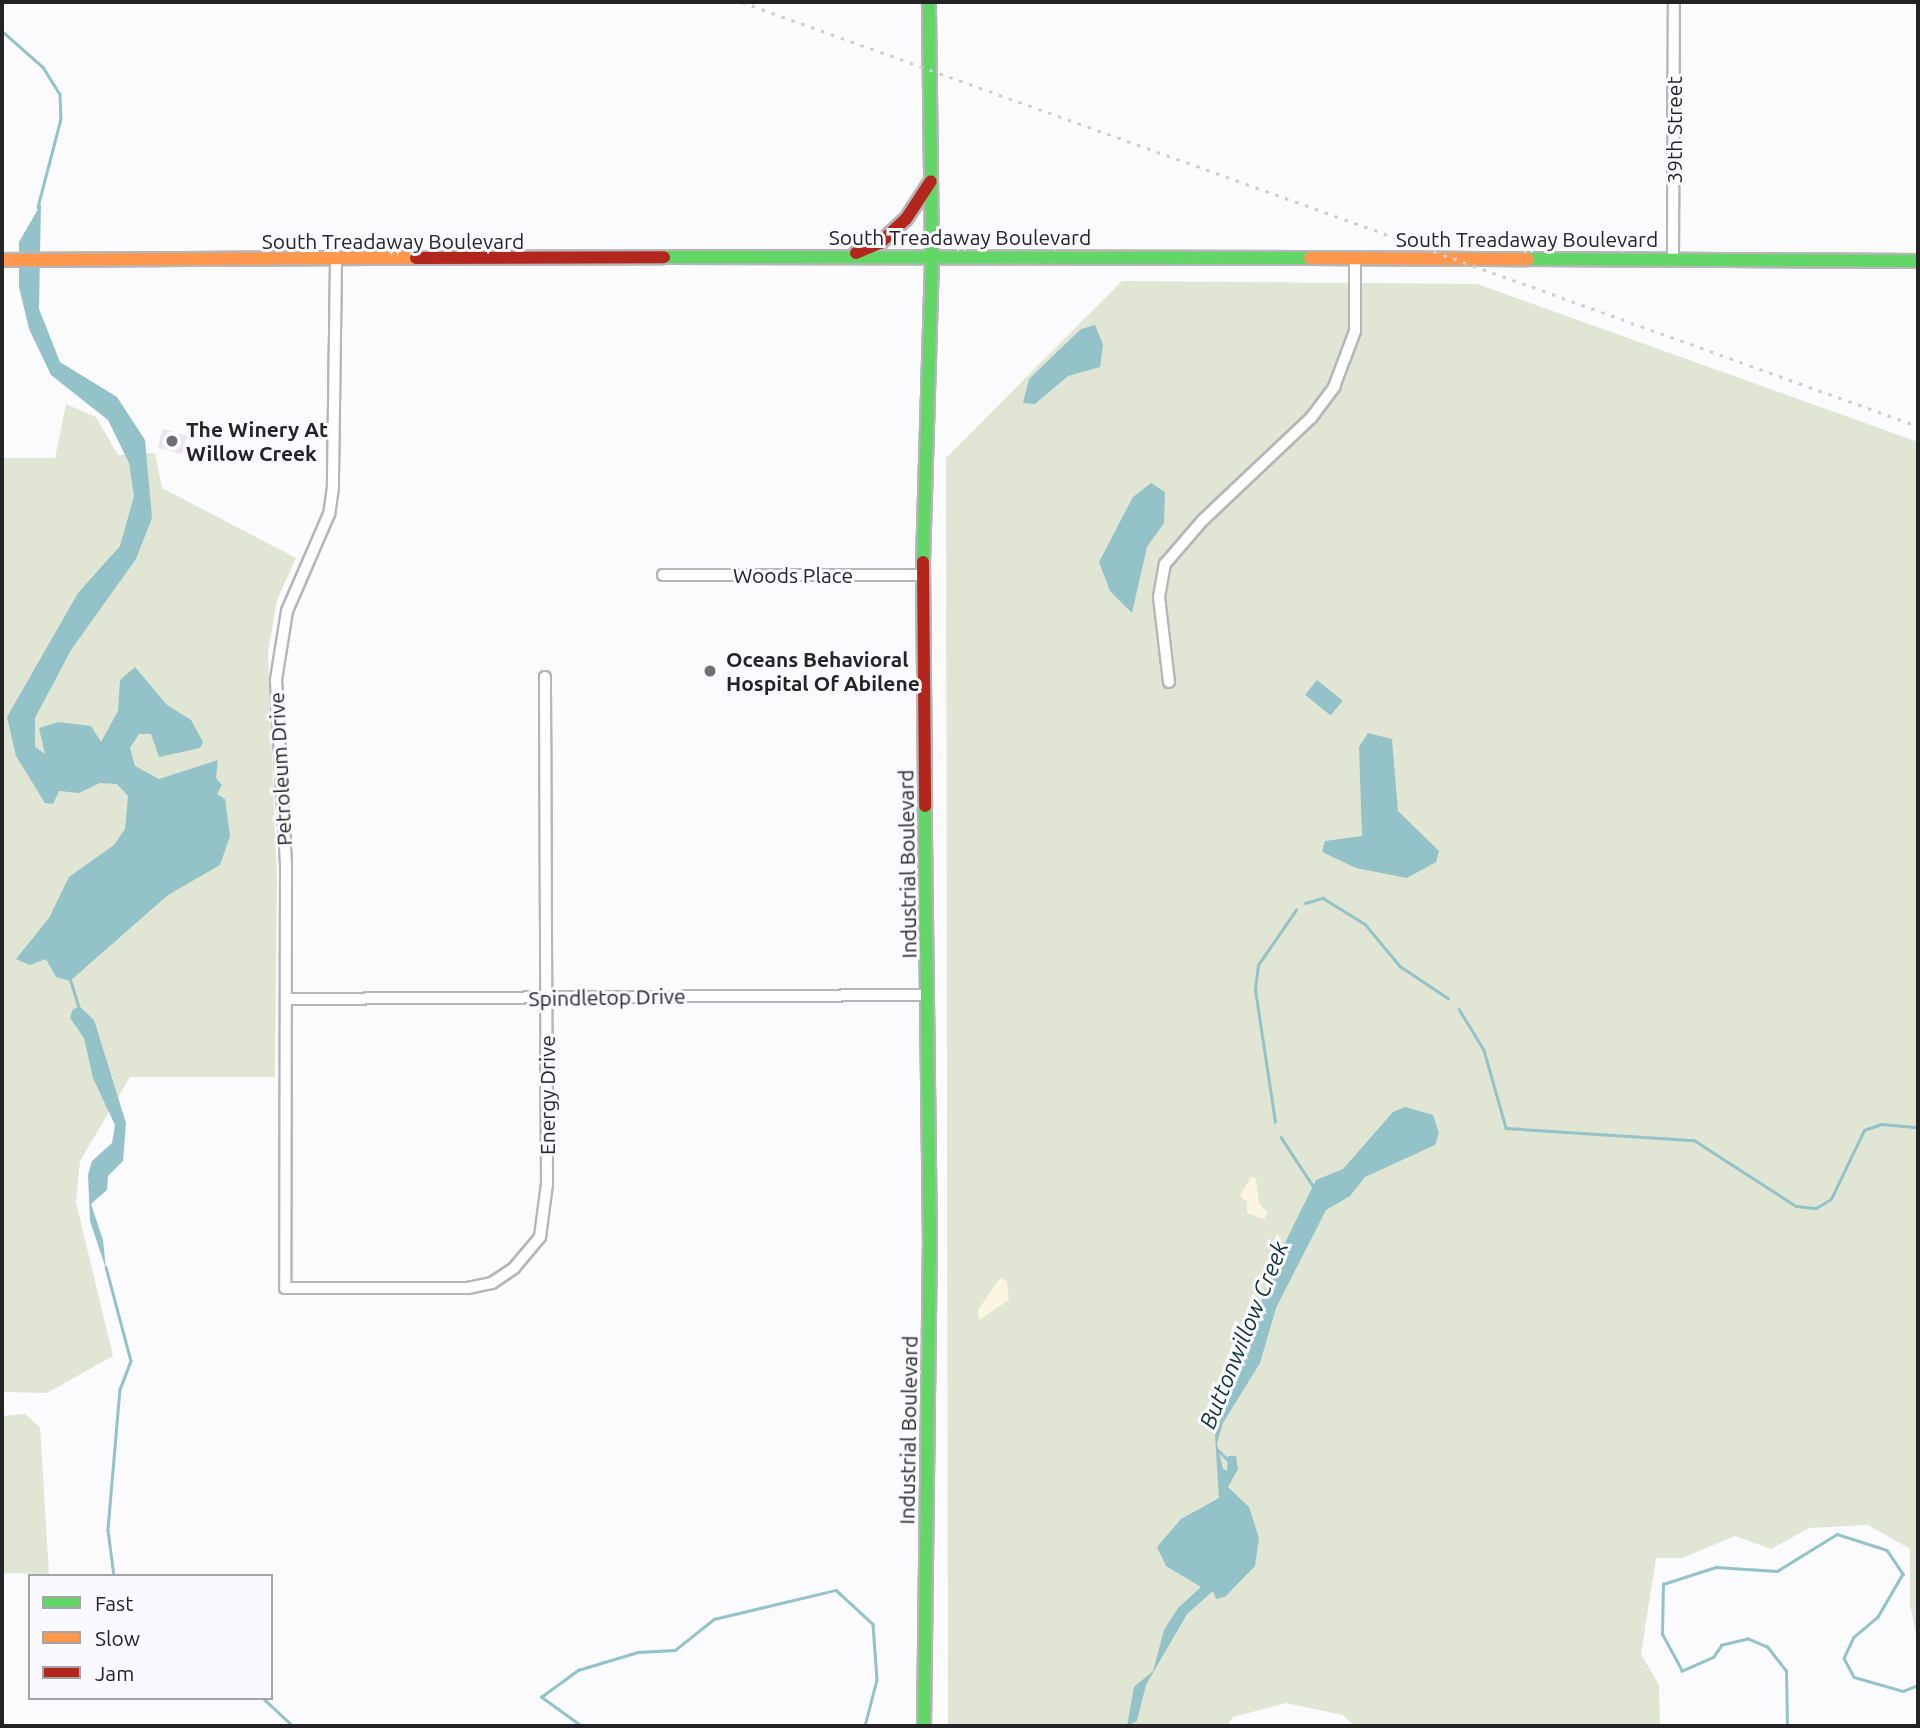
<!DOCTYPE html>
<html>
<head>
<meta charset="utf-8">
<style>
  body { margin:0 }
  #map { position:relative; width:1920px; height:1728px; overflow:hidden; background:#fbfbfd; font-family:Ubuntu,sans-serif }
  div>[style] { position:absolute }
  .green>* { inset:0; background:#e0e6d3 }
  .sand>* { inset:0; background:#fbf6e2 }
  .water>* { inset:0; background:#93c2c8; transform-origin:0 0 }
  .stream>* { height:2.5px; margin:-1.25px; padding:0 1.25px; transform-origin:1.25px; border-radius:1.25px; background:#93c2c8 }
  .building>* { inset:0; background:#ece4eb; transform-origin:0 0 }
  .roads { filter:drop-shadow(2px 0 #b6b6b9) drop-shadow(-2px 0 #b6b6b9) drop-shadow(0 2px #b6b6b9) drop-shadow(0 -2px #b6b6b9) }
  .street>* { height:10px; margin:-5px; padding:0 5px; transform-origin:5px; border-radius:5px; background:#fefeff }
  .fast>* { height:12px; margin:-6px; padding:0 6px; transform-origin:6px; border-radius:6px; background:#63d668 }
  .slow>* { height:12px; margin:-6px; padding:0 6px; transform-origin:6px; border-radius:6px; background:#ff974d }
  .jam>* { height:12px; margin:-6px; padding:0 6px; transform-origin:6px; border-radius:6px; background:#b3261e }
  .rail>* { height:2.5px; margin-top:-1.25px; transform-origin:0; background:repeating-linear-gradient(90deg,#cecece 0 3.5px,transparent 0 10.5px) }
  .dots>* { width:19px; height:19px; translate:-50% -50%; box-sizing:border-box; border:4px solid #fafafe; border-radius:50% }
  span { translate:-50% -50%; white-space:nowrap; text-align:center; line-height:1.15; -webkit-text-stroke:6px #fafafe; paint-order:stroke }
  .street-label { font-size:21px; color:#242427 }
  .poi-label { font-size:21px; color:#242427; font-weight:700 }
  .left { translate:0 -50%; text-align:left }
  .water-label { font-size:23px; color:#103236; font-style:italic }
  .frame { position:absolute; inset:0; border:4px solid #242427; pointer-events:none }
  .legend { position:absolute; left:28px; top:1574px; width:245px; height:126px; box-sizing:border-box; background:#fafafe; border:2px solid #a4a4a8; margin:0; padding:9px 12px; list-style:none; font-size:21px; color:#242427 }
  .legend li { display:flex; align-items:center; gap:14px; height:35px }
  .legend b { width:35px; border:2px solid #a4a4a8 }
</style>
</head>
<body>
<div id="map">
  <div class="green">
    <i style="clip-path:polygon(1122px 281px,1477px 284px,1918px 442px,1918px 1645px,1910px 1604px,1910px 1549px,1868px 1525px,1809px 1528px,1771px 1549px,1735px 1536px,1682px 1558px,1656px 1558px,1641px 1654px,1659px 1685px,1660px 1726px,1355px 1726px,1343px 1715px,1286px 1703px,1233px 1717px,1227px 1726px,948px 1726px,946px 458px)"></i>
    <i style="clip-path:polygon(66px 404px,96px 417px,118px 455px,155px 453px,162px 488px,296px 558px,277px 600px,268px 653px,277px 880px,275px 1077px,130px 1077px,80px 1161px,76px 1202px,113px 1356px,47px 1393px,2px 1392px,2px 458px,55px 458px)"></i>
    <i style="clip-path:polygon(25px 1414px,40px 1427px,49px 1574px,2px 1573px,2px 1416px)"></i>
  </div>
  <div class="sand">
    <i style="clip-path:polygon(1251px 1177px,1256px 1178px,1259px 1204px,1268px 1213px,1264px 1219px,1247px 1213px,1247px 1202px,1240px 1196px)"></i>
    <i style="clip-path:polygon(1000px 1278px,1007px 1281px,1009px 1300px,979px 1320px,978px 1310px)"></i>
  </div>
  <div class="water">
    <i style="clip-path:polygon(41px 204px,39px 309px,60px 362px,117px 397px,145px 440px,152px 518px,136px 559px,71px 650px,35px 718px,35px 747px,45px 754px,39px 728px,58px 722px,91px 726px,101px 742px,118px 711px,120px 680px,135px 667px,167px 705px,191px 720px,203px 742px,200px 748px,159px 757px,151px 734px,139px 734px,130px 748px,135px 766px,159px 779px,218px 760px,216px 778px,222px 785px,217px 794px,225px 799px,230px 836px,220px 865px,168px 895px,70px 981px,56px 977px,46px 959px,30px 965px,16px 959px,49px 918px,69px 877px,114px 845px,125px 829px,128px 796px,117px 784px,100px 783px,79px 793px,59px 791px,53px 804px,45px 803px,16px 756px,7px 717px,78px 593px,120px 546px,134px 496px,129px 463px,108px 420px,51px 375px,29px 329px,19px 287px,19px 242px)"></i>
    <i style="clip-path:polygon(1095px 325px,1103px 345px,1100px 367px,1068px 376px,1035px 404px,1023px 403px,1029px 379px,1081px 329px)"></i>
    <i style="clip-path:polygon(1151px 483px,1165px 492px,1164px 523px,1147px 547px,1132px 613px,1110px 591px,1099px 562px,1133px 497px)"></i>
    <i style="left:1317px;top:680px;width:33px;height:19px;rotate:39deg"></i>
    <i style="clip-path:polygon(1368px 733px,1392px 739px,1398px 811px,1439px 851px,1436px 862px,1407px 878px,1356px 868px,1322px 852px,1325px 841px,1362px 836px,1359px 747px)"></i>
    <i style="clip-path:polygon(80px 1007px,94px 1020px,126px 1123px,123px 1161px,108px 1176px,107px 1190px,91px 1204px,103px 1240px,106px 1269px,90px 1221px,88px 1175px,92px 1161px,112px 1143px,115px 1125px,93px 1078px,84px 1038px,70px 1018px,73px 1009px)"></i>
    <i style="clip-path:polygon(1405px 1107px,1433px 1115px,1439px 1133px,1435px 1145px,1365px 1177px,1350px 1196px,1326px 1210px,1276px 1308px,1260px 1363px,1223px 1423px,1217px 1443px,1223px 1469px,1227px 1471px,1228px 1456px,1236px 1456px,1238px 1469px,1228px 1487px,1249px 1507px,1259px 1538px,1255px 1566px,1225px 1597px,1216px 1599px,1213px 1591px,1187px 1614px,1146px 1685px,1137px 1721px,1127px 1726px,1134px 1687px,1153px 1671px,1164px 1630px,1178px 1608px,1201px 1587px,1166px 1566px,1157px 1547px,1181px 1519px,1219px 1498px,1215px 1435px,1274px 1265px,1316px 1180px,1343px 1169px,1393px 1112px)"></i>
  </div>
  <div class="stream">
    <i style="left:2px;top:31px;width:55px;rotate:41.3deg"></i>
    <i style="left:43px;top:67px;width:32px;rotate:58deg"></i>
    <i style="left:60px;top:94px;width:25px;rotate:88deg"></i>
    <i style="left:61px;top:119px;width:91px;rotate:104.6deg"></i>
    <i style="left:1305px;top:903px;width:19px;rotate:-16deg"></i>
    <i style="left:1323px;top:898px;width:49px;rotate:31.8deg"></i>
    <i style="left:1365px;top:924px;width:55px;rotate:50.2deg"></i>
    <i style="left:1400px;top:966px;width:58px;rotate:33.7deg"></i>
    <i style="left:70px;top:978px;width:31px;rotate:73deg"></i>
    <i style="left:1459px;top:1009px;width:48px;rotate:58.6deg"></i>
    <i style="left:1484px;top:1050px;width:81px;rotate:74.2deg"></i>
    <i style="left:1506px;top:1128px;width:188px;rotate:3.7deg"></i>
    <i style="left:1694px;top:1140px;width:121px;rotate:32.9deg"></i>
    <i style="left:1796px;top:1206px;width:20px;rotate:6deg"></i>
    <i style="left:1816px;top:1208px;width:17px;rotate:-31deg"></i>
    <i style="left:1831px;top:1199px;width:76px;rotate:-64.4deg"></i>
    <i style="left:1864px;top:1130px;width:18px;rotate:-19deg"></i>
    <i style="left:1881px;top:1124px;width:37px;rotate:5deg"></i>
    <i style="left:1275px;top:1122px;width:134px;rotate:-98.6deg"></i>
    <i style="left:1255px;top:989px;width:24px;rotate:-83deg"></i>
    <i style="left:1258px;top:965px;width:67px;rotate:-55.4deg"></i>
    <i style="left:1281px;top:1137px;width:62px;rotate:56.8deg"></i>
    <i style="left:106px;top:1267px;width:97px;rotate:75.1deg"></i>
    <i style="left:131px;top:1361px;width:30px;rotate:111deg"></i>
    <i style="left:120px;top:1389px;width:142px;rotate:94.9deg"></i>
    <i style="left:108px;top:1530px;width:46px;rotate:82.6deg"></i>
    <i style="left:1218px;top:1450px;width:14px;rotate:45deg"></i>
    <i style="left:263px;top:1698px;width:41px;rotate:43deg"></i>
    <i style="left:388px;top:1726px;width:5px"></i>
    <i style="left:581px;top:1726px;width:49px;rotate:-144.1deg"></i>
    <i style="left:541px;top:1697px;width:46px;rotate:-36.1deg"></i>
    <i style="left:578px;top:1670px;width:63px;rotate:-16.7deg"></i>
    <i style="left:638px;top:1652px;width:37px;rotate:-3deg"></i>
    <i style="left:675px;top:1650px;width:50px;rotate:-38.5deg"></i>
    <i style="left:714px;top:1619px;width:125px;rotate:-13.4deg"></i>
    <i style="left:836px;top:1590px;width:50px;rotate:42.6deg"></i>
    <i style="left:873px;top:1624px;width:56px;rotate:85.9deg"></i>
    <i style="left:877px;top:1680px;width:48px;rotate:104.6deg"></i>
    <i style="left:1787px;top:1726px;width:55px;rotate:-91deg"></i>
    <i style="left:1786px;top:1671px;width:31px;rotate:-128deg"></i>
    <i style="left:1767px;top:1647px;width:21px;rotate:-157deg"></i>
    <i style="left:1748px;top:1639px;width:27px;rotate:167deg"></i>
    <i style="left:1722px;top:1645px;width:14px;rotate:124deg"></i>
    <i style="left:1714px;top:1657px;width:35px;rotate:156deg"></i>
    <i style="left:1682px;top:1671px;width:42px;rotate:-118.4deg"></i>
    <i style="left:1662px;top:1634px;width:50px;rotate:-88.9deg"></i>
    <i style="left:1663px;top:1584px;width:56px;rotate:-17.8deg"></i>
    <i style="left:1716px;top:1567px;width:61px;rotate:3.8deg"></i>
    <i style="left:1777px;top:1571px;width:70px;rotate:-31.7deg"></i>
    <i style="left:1837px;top:1534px;width:52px;rotate:17.7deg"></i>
    <i style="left:1887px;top:1550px;width:29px;rotate:56deg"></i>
    <i style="left:1903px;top:1574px;width:50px;rotate:120.2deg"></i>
    <i style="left:1878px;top:1617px;width:31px;rotate:140deg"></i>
    <i style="left:1854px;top:1637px;width:23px;rotate:115deg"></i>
    <i style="left:1844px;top:1658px;width:21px;rotate:62deg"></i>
    <i style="left:1854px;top:1677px;width:51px;rotate:15.9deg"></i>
    <i style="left:1903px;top:1691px;width:16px;rotate:-22deg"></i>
  </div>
  <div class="building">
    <i style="left:163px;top:429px;width:25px;height:19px;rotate:16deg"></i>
  </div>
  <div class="roads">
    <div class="street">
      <i style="left:1673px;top:258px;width:256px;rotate:-89.8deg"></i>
      <i style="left:336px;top:262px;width:225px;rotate:90.8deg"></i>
      <i style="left:333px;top:487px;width:27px;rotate:98deg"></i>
      <i style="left:329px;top:514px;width:106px;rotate:113.4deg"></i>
      <i style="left:287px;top:611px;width:70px;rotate:99.1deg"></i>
      <i style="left:276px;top:680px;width:185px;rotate:86.9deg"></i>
      <i style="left:286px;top:865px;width:423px;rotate:90.1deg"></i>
      <i style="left:285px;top:1288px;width:183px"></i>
      <i style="left:468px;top:1288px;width:25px;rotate:-12deg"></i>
      <i style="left:492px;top:1283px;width:27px;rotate:-34deg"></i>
      <i style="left:514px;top:1268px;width:40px;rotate:-50deg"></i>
      <i style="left:540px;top:1237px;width:53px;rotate:-82.5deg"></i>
      <i style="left:547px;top:1184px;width:507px;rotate:-90.23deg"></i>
      <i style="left:663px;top:575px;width:259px"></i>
      <i style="left:1169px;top:682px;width:86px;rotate:-96.7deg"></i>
      <i style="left:1159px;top:597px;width:34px;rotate:-80deg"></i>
      <i style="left:1165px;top:564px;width:58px;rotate:-49.2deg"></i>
      <i style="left:1203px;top:520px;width:149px;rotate:-43.4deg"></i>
      <i style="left:1311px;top:418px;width:39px;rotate:-53deg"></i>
      <i style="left:1334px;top:387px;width:60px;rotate:-69.4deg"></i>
      <i style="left:1355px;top:331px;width:73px;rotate:-90deg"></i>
      <i style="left:286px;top:999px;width:642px;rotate:-0.36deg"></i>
    </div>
    <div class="fast">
      <i style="left:664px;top:257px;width:646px;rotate:0.09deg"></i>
      <i style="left:1528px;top:259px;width:390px;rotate:0.3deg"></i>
      <i style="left:923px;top:562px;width:306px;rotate:-88.3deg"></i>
      <i style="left:932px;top:256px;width:254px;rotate:-90.7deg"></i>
      <i style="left:924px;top:1726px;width:481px;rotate:-89.3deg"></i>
      <i style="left:930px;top:1245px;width:439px;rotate:-90.7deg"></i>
    </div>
    <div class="slow">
      <i style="left:1310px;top:258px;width:218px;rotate:0.3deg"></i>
      <i style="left:2px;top:260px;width:414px;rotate:-0.3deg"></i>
    </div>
    <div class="jam">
      <i style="left:856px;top:253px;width:26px;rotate:-23deg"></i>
      <i style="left:880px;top:243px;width:35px;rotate:-43deg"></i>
      <i style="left:906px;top:219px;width:45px;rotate:-56.7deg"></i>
      <i style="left:416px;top:258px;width:248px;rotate:-0.2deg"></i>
      <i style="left:923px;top:562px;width:244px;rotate:89.5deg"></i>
    </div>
  </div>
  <div class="rail">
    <i style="left:742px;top:2px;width:1250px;rotate:19.83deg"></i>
  </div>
  <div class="dots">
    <i style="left:172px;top:441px;background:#6f6f72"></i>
    <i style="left:710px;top:671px;background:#6f6f72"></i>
  </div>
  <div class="street-label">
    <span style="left:1674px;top:130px;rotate:-90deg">39th Street</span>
    <span style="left:960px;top:237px">South Treadaway Boulevard</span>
    <span style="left:1527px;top:239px">South Treadaway Boulevard</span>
    <span style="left:393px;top:241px">South Treadaway Boulevard</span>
    <span style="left:793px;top:575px">Woods Place</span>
    <span style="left:280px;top:769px;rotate:-93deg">Petroleum Drive</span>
    <span style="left:907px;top:864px;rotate:-91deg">Industrial Boulevard</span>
    <span style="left:607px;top:997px;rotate:-1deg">Spindletop Drive</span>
    <span style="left:547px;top:1095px;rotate:-90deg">Energy Drive</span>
    <span style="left:908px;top:1430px;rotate:-89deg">Industrial Boulevard</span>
  </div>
  <div class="poi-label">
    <span class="left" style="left:186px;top:441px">The Winery At<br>Willow Creek</span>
    <span class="left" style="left:726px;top:671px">Oceans Behavioral<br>Hospital Of Abilene</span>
  </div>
  <div class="water-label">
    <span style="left:1244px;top:1335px;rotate:-68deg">Buttonwillow Creek</span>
  </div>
  <div class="frame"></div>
  <ul class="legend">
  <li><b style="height:9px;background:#63d668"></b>Fast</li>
  <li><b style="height:9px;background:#ff974d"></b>Slow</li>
  <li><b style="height:9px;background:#b3261e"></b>Jam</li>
  </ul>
</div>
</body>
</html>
